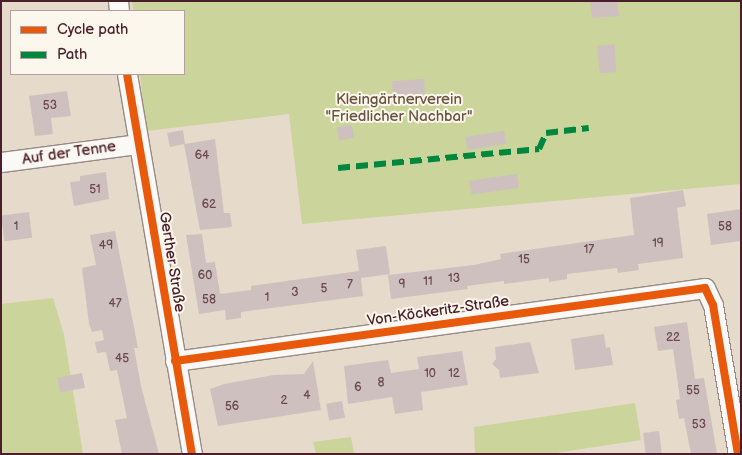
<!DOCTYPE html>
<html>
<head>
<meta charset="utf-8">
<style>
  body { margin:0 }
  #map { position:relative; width:742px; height:455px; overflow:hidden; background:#e6daca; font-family:"Balsamiq Sans",sans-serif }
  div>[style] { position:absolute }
  .green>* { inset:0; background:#cbd49b }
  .building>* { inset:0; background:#cec0be; transform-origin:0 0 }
  .roads { filter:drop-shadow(1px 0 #978a84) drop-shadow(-1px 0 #978a84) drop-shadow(0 1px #978a84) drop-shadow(0 -1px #978a84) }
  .minor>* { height:19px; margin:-9.5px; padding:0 9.5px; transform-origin:9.5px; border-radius:9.5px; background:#fbf9f7 }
  .quiet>* { height:6px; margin-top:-3px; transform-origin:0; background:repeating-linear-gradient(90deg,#00873e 0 12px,transparent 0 18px) }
  .cycleway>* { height:8px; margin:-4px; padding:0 4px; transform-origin:4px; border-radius:4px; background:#e8590c }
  span { translate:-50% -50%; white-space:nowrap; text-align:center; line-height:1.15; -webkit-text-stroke:4px #fbf7ec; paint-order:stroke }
  .number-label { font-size:12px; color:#6b4750 }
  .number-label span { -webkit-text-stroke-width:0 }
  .park-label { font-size:15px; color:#6a5441 }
  .street-label { font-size:15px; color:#4a1f2b }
  .frame { position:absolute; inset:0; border:2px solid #4a1f2b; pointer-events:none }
  .legend { position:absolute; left:10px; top:10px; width:175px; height:65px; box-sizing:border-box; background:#fbf7ec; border:1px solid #b4a19f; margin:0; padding:6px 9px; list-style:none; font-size:15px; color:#4a1f2b }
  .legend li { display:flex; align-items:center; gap:10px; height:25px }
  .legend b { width:25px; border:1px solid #b4a19f }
</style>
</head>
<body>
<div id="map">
  <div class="green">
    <i style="clip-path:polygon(132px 1px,741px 1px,741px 184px,302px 224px,289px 114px,146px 131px,140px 74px,184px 74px,184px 11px,133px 11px)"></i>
    <i style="clip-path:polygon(53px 298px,64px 335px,83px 454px,1px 454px,1px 304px)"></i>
    <i style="clip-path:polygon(635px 403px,641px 440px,549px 454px,475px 454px,474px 427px)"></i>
    <i style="clip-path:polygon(351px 437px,354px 454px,316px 454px,313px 442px)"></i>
  </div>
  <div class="building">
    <i style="clip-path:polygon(590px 1px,617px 1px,619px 16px,592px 18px)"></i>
    <i style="clip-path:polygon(615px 44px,616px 72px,600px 73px,597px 46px)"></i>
    <i style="left:424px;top:79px;width:15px;height:32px;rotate:86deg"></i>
    <i style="clip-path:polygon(67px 91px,71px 116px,51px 118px,53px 134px,35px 136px,29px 96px)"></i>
    <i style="left:352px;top:125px;width:13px;height:15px;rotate:81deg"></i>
    <i style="clip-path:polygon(183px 130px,185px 144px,215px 139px,224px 213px,230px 213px,232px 227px,200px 230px,184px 144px,170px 147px,167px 133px)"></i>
    <i style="left:504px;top:131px;width:13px;height:39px;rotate:81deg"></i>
    <i style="clip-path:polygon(106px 172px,109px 199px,74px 206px,70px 182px,80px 181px,80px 176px)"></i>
    <i style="left:517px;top:174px;width:14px;height:48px;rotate:82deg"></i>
    <i style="clip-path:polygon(683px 190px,686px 206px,677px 208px,683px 258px,638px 264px,639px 270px,618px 273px,617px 268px,567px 274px,567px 279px,549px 282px,549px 278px,504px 284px,504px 281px,467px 286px,468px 289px,391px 299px,388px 275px,474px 265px,501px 259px,500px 254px,634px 235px,630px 198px)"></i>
    <i style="clip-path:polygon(741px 209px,741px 241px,711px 245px,707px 214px)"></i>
    <i style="left:29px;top:212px;width:26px;height:28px;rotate:83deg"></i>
    <i style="clip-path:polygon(115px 231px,138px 348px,134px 348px,141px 386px,159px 454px,122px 454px,115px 420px,127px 418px,117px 370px,110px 371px,106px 352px,97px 353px,95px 342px,104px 340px,102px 330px,92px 332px,89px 324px,82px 268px,96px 265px,90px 235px)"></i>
    <i style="clip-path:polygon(202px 234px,206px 263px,215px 262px,220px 294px,251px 290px,251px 286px,359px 271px,356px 250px,386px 246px,390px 274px,361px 278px,363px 296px,241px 312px,241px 318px,226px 320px,225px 310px,199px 314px,186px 235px)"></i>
    <i style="clip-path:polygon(687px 322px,695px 379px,704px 378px,717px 454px,691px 454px,684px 418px,679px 419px,676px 400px,680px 399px,673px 349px,658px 351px,654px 327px)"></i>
    <i style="clip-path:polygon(604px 334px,606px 348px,610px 347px,613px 365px,575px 370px,571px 339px)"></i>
    <i style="clip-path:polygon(530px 342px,539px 373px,500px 378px,499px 370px,492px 364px,496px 359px,495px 347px)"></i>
    <i style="clip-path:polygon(462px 351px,468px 385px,421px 392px,423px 410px,395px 414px,392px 397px,348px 404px,344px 366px,388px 360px,391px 373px,419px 369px,417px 357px)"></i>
    <i style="clip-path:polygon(313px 361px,321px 410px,218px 426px,210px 389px,224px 384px,274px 375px,304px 374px)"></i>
    <i style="left:82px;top:373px;width:15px;height:25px;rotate:79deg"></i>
    <i style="left:342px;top:401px;width:17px;height:16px;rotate:80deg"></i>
    <i style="left:659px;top:431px;width:23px;height:16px;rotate:83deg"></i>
  </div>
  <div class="roads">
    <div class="minor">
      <i style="left:118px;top:1px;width:10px;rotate:84deg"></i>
      <i style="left:127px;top:74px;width:386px;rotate:80.3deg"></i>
      <i style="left:1px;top:162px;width:137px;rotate:-7.5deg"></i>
      <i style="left:175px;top:361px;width:535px;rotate:-7.84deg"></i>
      <i style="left:705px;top:288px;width:19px;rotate:65deg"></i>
      <i style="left:713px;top:305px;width:151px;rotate:80.5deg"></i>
    </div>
  </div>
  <div class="quiet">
    <i style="left:338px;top:168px;width:202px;rotate:-5.4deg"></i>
    <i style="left:539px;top:149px;width:17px;rotate:-66deg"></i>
    <i style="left:546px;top:133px;width:43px;rotate:-6.6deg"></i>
  </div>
  <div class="cycleway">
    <i style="left:127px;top:74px;width:386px;rotate:80.3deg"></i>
    <i style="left:175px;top:361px;width:535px;rotate:-7.84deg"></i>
    <i style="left:705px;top:288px;width:19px;rotate:65deg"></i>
    <i style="left:713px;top:305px;width:151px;rotate:80.5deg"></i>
  </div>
  <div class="number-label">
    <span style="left:50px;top:106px">53</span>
    <span style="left:202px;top:156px">64</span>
    <span style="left:95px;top:190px">51</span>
    <span style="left:209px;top:205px">62</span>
    <span style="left:16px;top:227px">1</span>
    <span style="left:725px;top:227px">58</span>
    <span style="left:658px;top:244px">19</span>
    <span style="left:106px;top:246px">49</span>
    <span style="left:589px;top:250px">17</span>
    <span style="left:524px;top:260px">15</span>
    <span style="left:205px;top:276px">60</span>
    <span style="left:454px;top:279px">13</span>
    <span style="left:428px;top:282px">11</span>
    <span style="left:350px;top:285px">7</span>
    <span style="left:402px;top:285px">9</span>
    <span style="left:324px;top:289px">5</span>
    <span style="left:295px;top:293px">3</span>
    <span style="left:267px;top:298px">1</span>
    <span style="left:209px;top:300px">58</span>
    <span style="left:115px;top:304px">47</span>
    <span style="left:673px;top:338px">22</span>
    <span style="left:122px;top:359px">45</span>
    <span style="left:430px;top:374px">10</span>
    <span style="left:454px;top:374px">12</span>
    <span style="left:381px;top:383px">8</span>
    <span style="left:358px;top:388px">6</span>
    <span style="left:693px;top:391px">55</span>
    <span style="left:307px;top:396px">4</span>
    <span style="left:284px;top:401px">2</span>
    <span style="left:232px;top:407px">56</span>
    <span style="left:699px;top:425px">53</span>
  </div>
  <div class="park-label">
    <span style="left:399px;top:108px">Kleingärtnerverein<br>"Friedlicher Nachbar"</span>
  </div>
  <div class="street-label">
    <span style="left:69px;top:153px;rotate:-8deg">Auf der Tenne</span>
    <span style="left:172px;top:262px;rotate:81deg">Gerther Straße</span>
    <span style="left:438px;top:311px;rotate:-8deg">Von-Köckeritz-Straße</span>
  </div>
  <div class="frame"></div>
  <ul class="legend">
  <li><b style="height:6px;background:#e8590c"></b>Cycle path</li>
  <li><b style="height:6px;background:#00873e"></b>Path</li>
  </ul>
</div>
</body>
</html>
